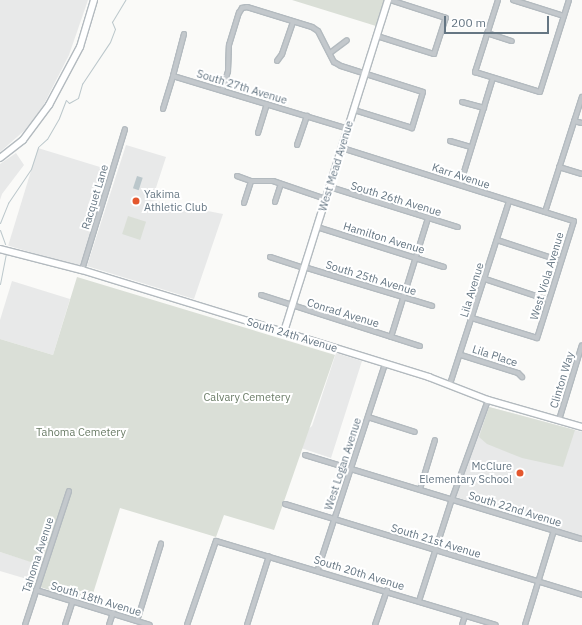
<!DOCTYPE html>
<html>
<head>
<meta charset="utf-8">
<style>
  body { margin:0 }
  #map { position:relative; width:582px; height:625px; overflow:hidden; background:#fafaf8; font-family:"IBM Plex Sans",sans-serif }
  div>[style] { position:absolute }
  .built>* { inset:0; background:#e8e9e9; transform-origin:0 0 }
  .green>* { inset:0; background:#dadfd7; transform-origin:0 0 }
  .water>* { inset:0; background:#bbc7cb; transform-origin:0 0 }
  .stream>* { height:1px; margin:-0.5px; padding:0 0.5px; transform-origin:0.5px; border-radius:0.5px; background:#bbc7cb }
  .roads { filter:drop-shadow(1px 0 #b3babf) drop-shadow(-1px 0 #b3babf) drop-shadow(0 1px #b3babf) drop-shadow(0 -1px #b3babf) }
  .street>* { height:4px; margin:-2px; padding:0 2px; transform-origin:2px; border-radius:2px; background:#c3c8cc }
  .secondary>* { height:5.5px; margin:-2.75px; padding:0 2.75px; transform-origin:2.75px; border-radius:2.75px; background:#fff }
  .primary>* { height:6px; margin:-3px; padding:0 3px; transform-origin:3px; border-radius:3px; background:#fff }
  .dots>* { width:11px; height:11px; translate:-50% -50%; box-sizing:border-box; border:2px solid #fff; border-radius:50% }
  span { translate:-50% -50%; white-space:nowrap; text-align:center; line-height:1.15; -webkit-text-stroke:4px #fff; paint-order:stroke }
  .street-label { font-size:11px; color:#657683 }
  .poi-label { font-size:11px; color:#657683 }
  .left { translate:0 -50%; text-align:left }
  .right { translate:-100% -50%; text-align:right }
  .park-label { font-size:11px; color:#687a64 }
  .scale { position:absolute; left:444px; top:16px; width:105px; height:18px; box-sizing:border-box; border:2px solid #657683; border-top:0; padding-left:5px; font-size:12px; line-height:14px; white-space:nowrap; color:#657683; -webkit-text-stroke:3px #fff; paint-order:stroke }
</style>
</head>
<body>
<div id="map">
  <div class="built">
    <i style="clip-path:polygon(0 0,88px 0,69px 55px,43px 106px,25px 130px,0 152px)"></i>
    <i style="clip-path:polygon(126px 145px,166px 157px,152px 200px,223px 214px,194px 299px,87px 266px)"></i>
    <i style="left:38px;top:148px;width:75px;height:102px;rotate:17deg"></i>
    <i style="clip-path:polygon(16px 153px,24px 165px,2px 194px,0 200px,0 164px)"></i>
    <i style="clip-path:polygon(12px 281px,70px 299px,53px 355px,0 339px,0 320px)"></i>
    <i style="clip-path:polygon(336px 353px,362px 361px,331px 458px,301px 448px,307px 430px,312px 426px)"></i>
    <i style="clip-path:polygon(489px 407px,582px 432px,582px 536px,456px 497px)"></i>
    <i style="clip-path:polygon(0 552px,42px 565px,37px 582px,0 571px)"></i>
  </div>
  <div class="green">
    <i style="clip-path:polygon(292px 0,385px 0,376px 26px)"></i>
    <i style="left:128px;top:216px;width:19px;height:19px;rotate:18deg"></i>
    <i style="clip-path:polygon(77px 277px,335px 355px,274px 530px,224px 515px,216px 537px,120px 508px,90px 603px,40px 587px,46px 567px,0 552px,0 339px,53px 355px)"></i>
    <i style="clip-path:polygon(489px 407px,575px 430px,563px 467px,522px 458px,487px 444px,479px 437px)"></i>
  </div>
  <div class="water">
    <i style="left:137px;top:176px;width:6px;height:13px;rotate:18deg"></i>
  </div>
  <div class="stream">
    <i style="left:0;top:223px;width:22px;rotate:-68deg"></i>
    <i style="left:8px;top:203px;width:41px;rotate:-55.9deg"></i>
    <i style="left:31px;top:169px;width:23px;rotate:-72deg"></i>
    <i style="left:38px;top:147px;width:12px;rotate:-42deg"></i>
    <i style="left:47px;top:139px;width:24px;rotate:-60deg"></i>
    <i style="left:59px;top:118px;width:19px;rotate:-69deg"></i>
    <i style="left:66px;top:100px;width:4px;rotate:45deg"></i>
    <i style="left:69px;top:103px;width:10px;rotate:-29deg"></i>
    <i style="left:78px;top:98px;width:15px;rotate:-74deg"></i>
    <i style="left:82px;top:84px;width:50px;rotate:-56.3deg"></i>
    <i style="left:110px;top:42px;width:14px;rotate:-69deg"></i>
    <i style="left:115px;top:29px;width:8px;rotate:-113deg"></i>
    <i style="left:112px;top:22px;width:26px;rotate:-59deg"></i>
    <i style="left:0;top:230px;width:15px;rotate:70deg"></i>
    <i style="left:0;top:284px;width:31px;rotate:-79deg"></i>
  </div>
  <div class="roads">
    <div class="street">
      <i style="left:498px;top:0;width:76px;rotate:107.7deg"></i>
      <i style="left:475px;top:72px;width:68px;rotate:17.1deg"></i>
      <i style="left:540px;top:92px;width:96px;rotate:-72.5deg"></i>
      <i style="left:513px;top:0;width:53px;rotate:17.4deg"></i>
      <i style="left:487px;top:33px;width:26px;rotate:18deg"></i>
      <i style="left:184px;top:34px;width:43px;rotate:104.7deg"></i>
      <i style="left:173px;top:76px;width:183px;rotate:16.8deg"></i>
      <i style="left:377px;top:36px;width:60px;rotate:17.5deg"></i>
      <i style="left:434px;top:54px;width:38px;rotate:-72deg"></i>
      <i style="left:446px;top:18px;width:59px;rotate:-162.2deg"></i>
      <i style="left:330px;top:53px;width:21px;rotate:-37deg"></i>
      <i style="left:277px;top:61px;width:9px;rotate:-54deg"></i>
      <i style="left:282px;top:54px;width:34px;rotate:-71deg"></i>
      <i style="left:222px;top:90px;width:20px;rotate:-72deg"></i>
      <i style="left:228px;top:71px;width:26px;rotate:-88deg"></i>
      <i style="left:229px;top:45px;width:34px;rotate:-73deg"></i>
      <i style="left:239px;top:13px;width:6px;rotate:-59deg"></i>
      <i style="left:242px;top:8px;width:5px;rotate:-11deg"></i>
      <i style="left:247px;top:7px;width:68px;rotate:17.1deg"></i>
      <i style="left:312px;top:27px;width:7px;rotate:34deg"></i>
      <i style="left:318px;top:31px;width:35px;rotate:63deg"></i>
      <i style="left:334px;top:62px;width:8px;rotate:30deg"></i>
      <i style="left:341px;top:66px;width:86px;rotate:17.6deg"></i>
      <i style="left:423px;top:92px;width:38px;rotate:107deg"></i>
      <i style="left:412px;top:128px;width:61px;rotate:-162.8deg"></i>
      <i style="left:462px;top:102px;width:23px;rotate:15deg"></i>
      <i style="left:163px;top:109px;width:34px;rotate:-73deg"></i>
      <i style="left:574px;top:121px;width:8px;rotate:14deg"></i>
      <i style="left:258px;top:133px;width:30px;rotate:-73deg"></i>
      <i style="left:450px;top:141px;width:22px;rotate:16deg"></i>
      <i style="left:297px;top:145px;width:31px;rotate:-71deg"></i>
      <i style="left:342px;top:148px;width:243px;rotate:17.5deg"></i>
      <i style="left:574px;top:221px;width:123px;rotate:107.5deg"></i>
      <i style="left:537px;top:338px;width:68px;rotate:-162.9deg"></i>
      <i style="left:559px;top:167px;width:24px;rotate:17deg"></i>
      <i style="left:237px;top:176px;width:15px;rotate:20deg"></i>
      <i style="left:251px;top:181px;width:22px"></i>
      <i style="left:273px;top:181px;width:56px;rotate:18.8deg"></i>
      <i style="left:460px;top:185px;width:112px;rotate:-72.9deg"></i>
      <i style="left:330px;top:187px;width:134px;rotate:17.4deg"></i>
      <i style="left:275px;top:202px;width:19px;rotate:-72deg"></i>
      <i style="left:244px;top:203px;width:23px;rotate:-72deg"></i>
      <i style="left:545px;top:212px;width:121px;rotate:-72.2deg"></i>
      <i style="left:317px;top:227px;width:133px;rotate:17.5deg"></i>
      <i style="left:497px;top:240px;width:67px;rotate:18.2deg"></i>
      <i style="left:270px;top:257px;width:36px;rotate:18deg"></i>
      <i style="left:304px;top:267px;width:134px;rotate:16.9deg"></i>
      <i style="left:82px;top:270px;width:147px;rotate:-73deg"></i>
      <i style="left:485px;top:279px;width:66px;rotate:18.4deg"></i>
      <i style="left:261px;top:295px;width:167px;rotate:17.8deg"></i>
      <i style="left:391px;top:337px;width:125px;rotate:-72.7deg"></i>
      <i style="left:461px;top:355px;width:60px;rotate:17.5deg"></i>
      <i style="left:518px;top:373px;width:6px;rotate:45deg"></i>
      <i style="left:450px;top:384px;width:192px;rotate:-72.1deg"></i>
      <i style="left:368px;top:417px;width:49px;rotate:17.7deg"></i>
      <i style="left:559px;top:420px;width:78px;rotate:-73deg"></i>
      <i style="left:305px;top:455px;width:289px;rotate:16.9deg"></i>
      <i style="left:420px;top:489px;width:51px;rotate:-73deg"></i>
      <i style="left:285px;top:504px;width:311px;rotate:17deg"></i>
      <i style="left:318px;top:569px;width:216px;rotate:-71.9deg"></i>
      <i style="left:36px;top:590px;width:119px;rotate:17.1deg"></i>
      <i style="left:419px;top:601px;width:107px;rotate:-72.1deg"></i>
      <i style="left:452px;top:499px;width:105px;rotate:-70deg"></i>
      <i style="left:137px;top:621px;width:81px;rotate:-72.7deg"></i>
      <i style="left:25px;top:625px;width:141px;rotate:-71.8deg"></i>
      <i style="left:65px;top:625px;width:25px;rotate:-72deg"></i>
      <i style="left:109px;top:625px;width:13px;rotate:-72deg"></i>
      <i style="left:187px;top:625px;width:89px;rotate:-71deg"></i>
      <i style="left:216px;top:541px;width:292px;rotate:16.7deg"></i>
      <i style="left:247px;top:625px;width:72px;rotate:-72.3deg"></i>
      <i style="left:375px;top:625px;width:37px;rotate:-71deg"></i>
      <i style="left:462px;top:625px;width:9px;rotate:-72deg"></i>
      <i style="left:525px;top:625px;width:99px;rotate:-73deg"></i>
    </div>
    <div class="secondary">
      <i style="left:0;top:249px;width:85px;rotate:14.4deg"></i>
      <i style="left:82px;top:270px;width:211px;rotate:17.1deg"></i>
      <i style="left:284px;top:332px;width:152px;rotate:17.2deg"></i>
      <i style="left:429px;top:377px;width:63px;rotate:21.3deg"></i>
      <i style="left:488px;top:400px;width:98px;rotate:16deg"></i>
      <i style="left:284px;top:332px;width:348px;rotate:-72.6deg"></i>
    </div>
    <div class="primary">
      <i style="left:0;top:158px;width:29px;rotate:-38deg"></i>
      <i style="left:23px;top:140px;width:44px;rotate:-53.4deg"></i>
      <i style="left:49px;top:105px;width:66px;rotate:-61.9deg"></i>
      <i style="left:80px;top:47px;width:49px;rotate:-73.4deg"></i>
    </div>
  </div>
  <div class="dots">
    <i style="left:136px;top:201px;background:#e4572e"></i>
    <i style="left:520px;top:473px;background:#e4572e"></i>
  </div>
  <div class="street-label">
    <span style="left:242px;top:87px;rotate:17deg">South 27th Avenue</span>
    <span style="left:336px;top:166px;rotate:-73deg">West Mead Avenue</span>
    <span style="left:461px;top:176px;rotate:18deg">Karr Avenue</span>
    <span style="left:95px;top:197px;rotate:-73deg">Racquet Lane</span>
    <span style="left:396px;top:199px;rotate:17deg">South 26th Avenue</span>
    <span style="left:384px;top:238px;rotate:17deg">Hamilton Avenue</span>
    <span style="left:547px;top:276px;rotate:-73deg">West Viola Avenue</span>
    <span style="left:371px;top:278px;rotate:17deg">South 25th Avenue</span>
    <span style="left:472px;top:290px;rotate:-73deg">Lila Avenue</span>
    <span style="left:343px;top:313px;rotate:17deg">Conrad Avenue</span>
    <span style="left:292px;top:335px;rotate:17deg">South 24th Avenue</span>
    <span style="left:495px;top:356px;rotate:18deg">Lila Place</span>
    <span style="left:562px;top:380px;rotate:-73deg">Clinton Way</span>
    <span style="left:343px;top:464px;rotate:-72deg">West Logan Avenue</span>
    <span style="left:515px;top:509px;rotate:17deg">South 22nd Avenue</span>
    <span style="left:436px;top:541px;rotate:17deg">South 21st Avenue</span>
    <span style="left:38px;top:555px;rotate:-72deg">Tahoma Avenue</span>
    <span style="left:359px;top:573px;rotate:17deg">South 20th Avenue</span>
    <span style="left:96px;top:599px;rotate:17deg">South 18th Avenue</span>
  </div>
  <div class="poi-label">
    <span class="left" style="left:144px;top:201px">Yakima<br>Athletic Club</span>
    <span class="right" style="left:512px;top:473px">McClure<br>Elementary School</span>
  </div>
  <div class="park-label">
    <span style="left:247px;top:397px">Calvary Cemetery</span>
    <span style="left:81px;top:432px">Tahoma Cemetery</span>
  </div>
  <div class="scale">200 m</div>
</div>
</body>
</html>
